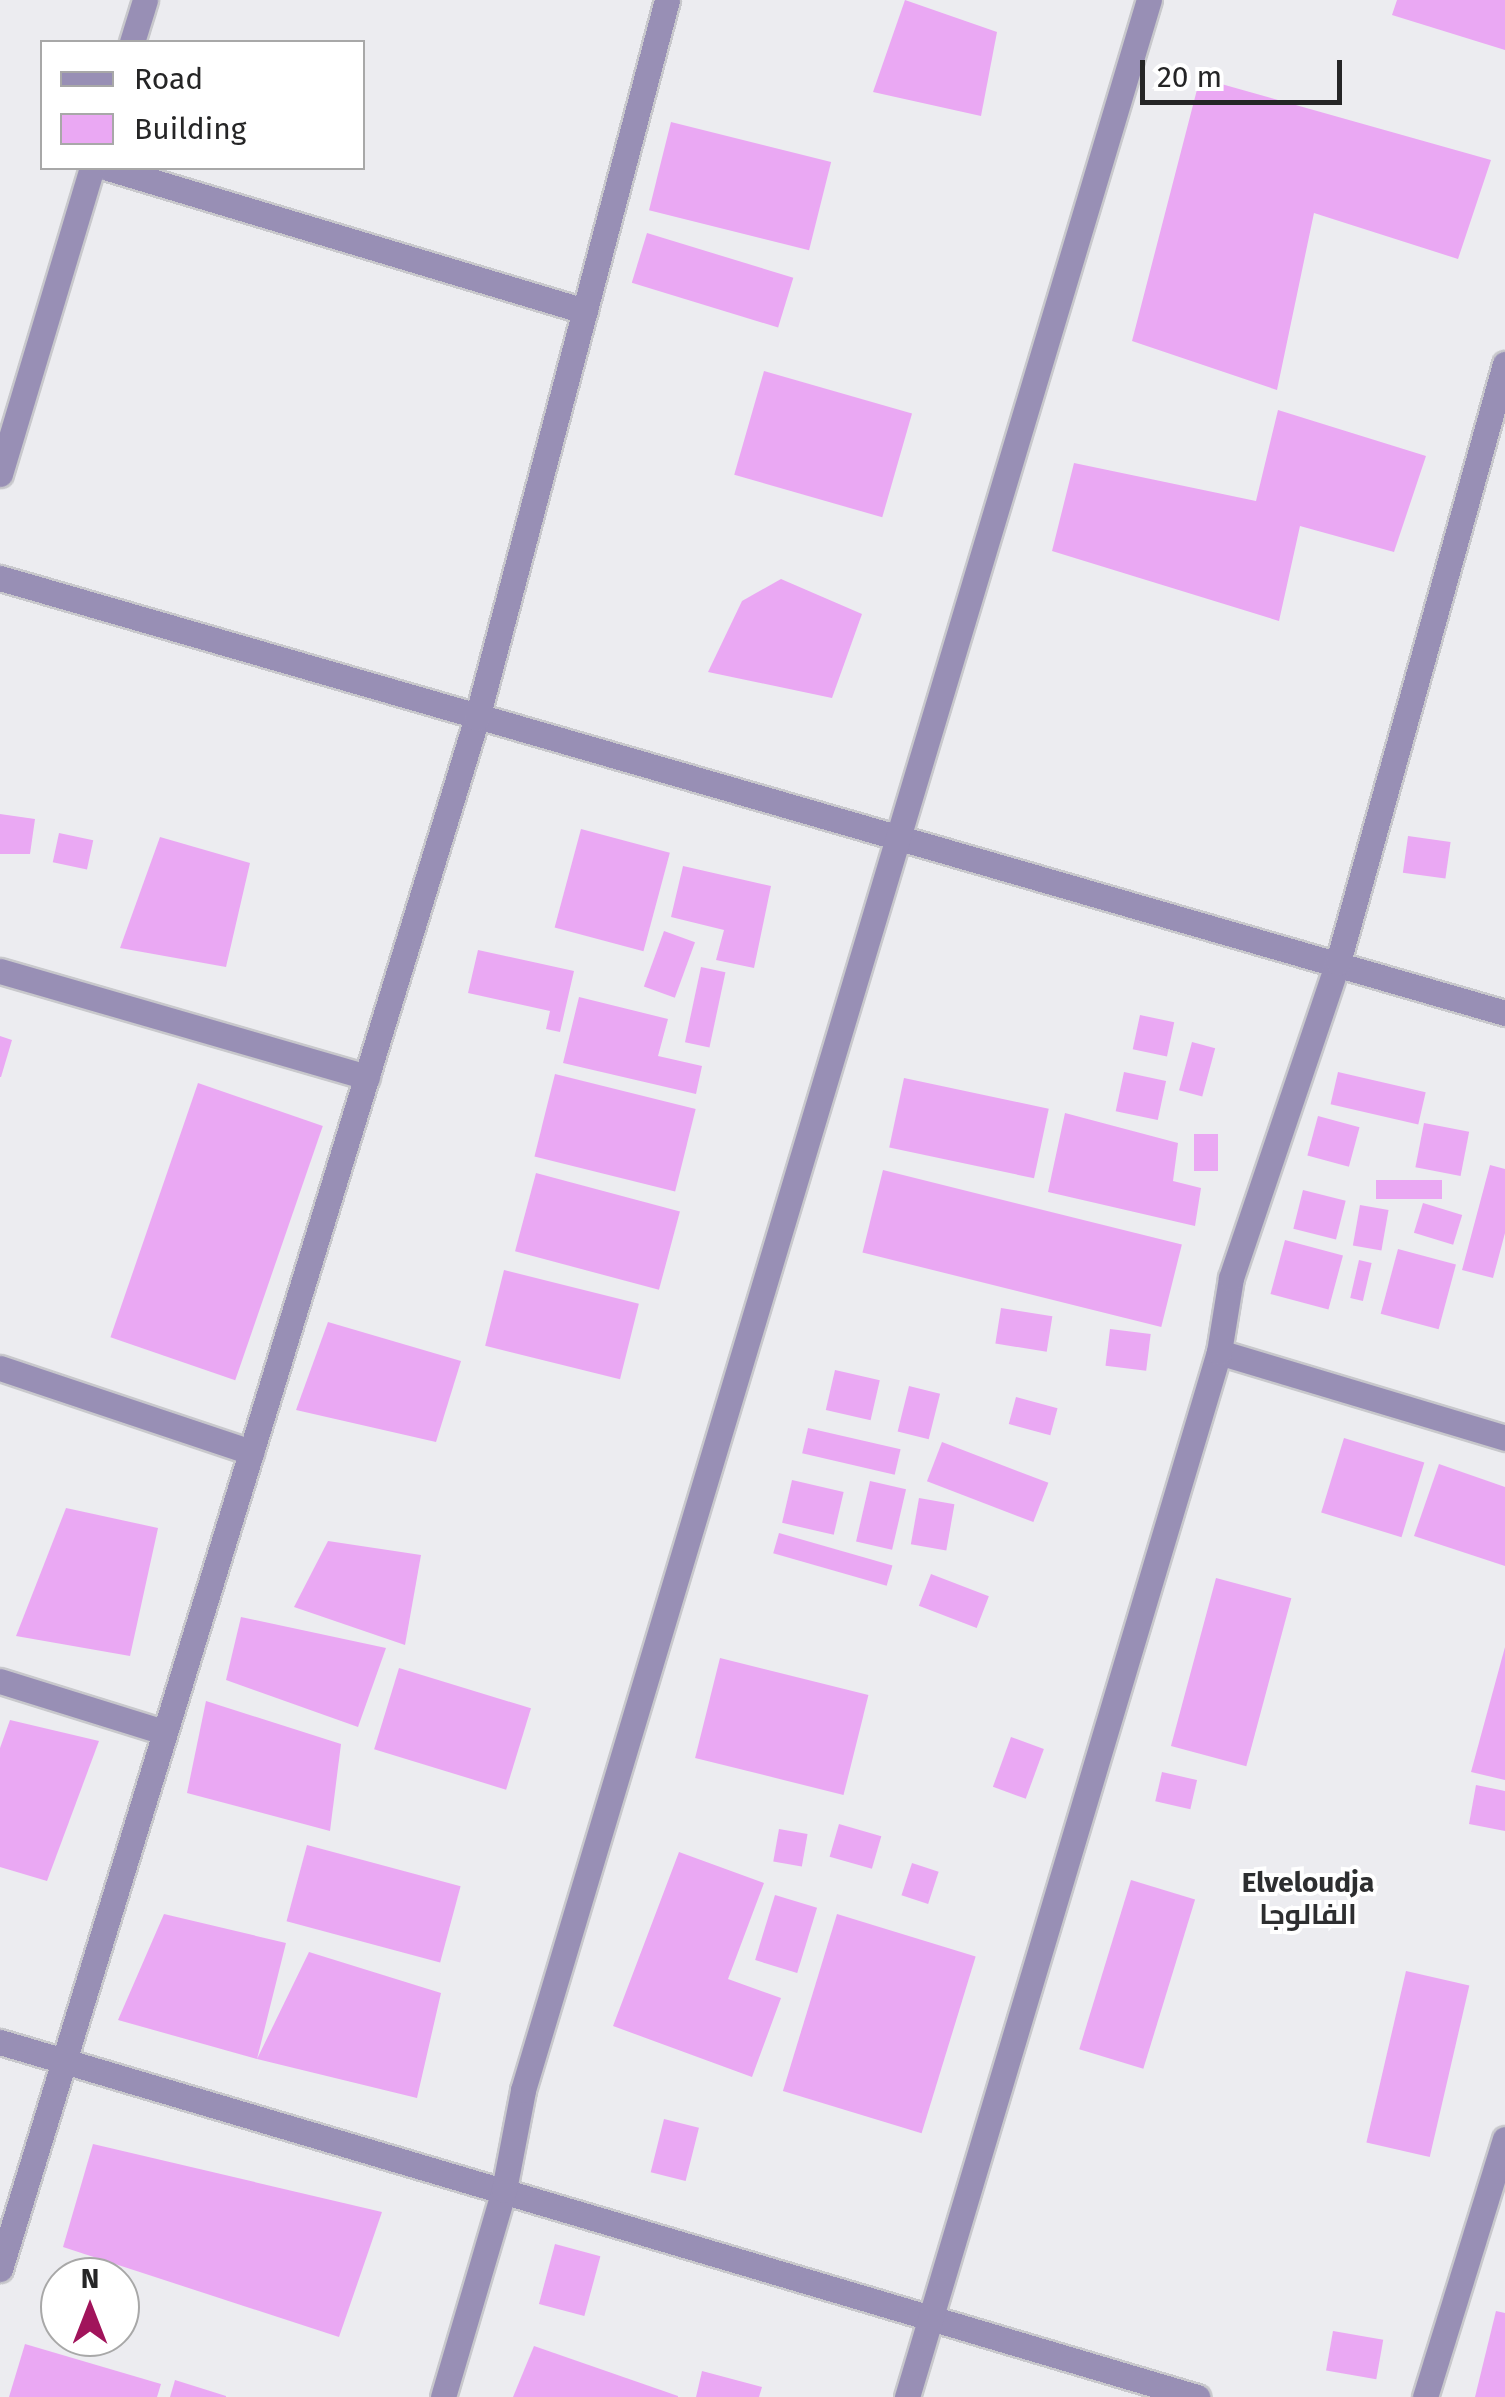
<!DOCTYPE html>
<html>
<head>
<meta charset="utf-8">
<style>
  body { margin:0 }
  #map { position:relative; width:1505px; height:2397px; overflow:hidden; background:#ececf0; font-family:"Fira Sans",Cairo,sans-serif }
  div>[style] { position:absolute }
  .building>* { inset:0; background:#eaa8f3; transform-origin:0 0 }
  .roads { filter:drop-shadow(2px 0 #c8c8cc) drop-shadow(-2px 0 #c8c8cc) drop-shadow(0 2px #c8c8cc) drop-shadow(0 -2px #c8c8cc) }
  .minor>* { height:25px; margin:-12.5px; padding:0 12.5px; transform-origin:12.5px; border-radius:12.5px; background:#988fb5 }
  span { translate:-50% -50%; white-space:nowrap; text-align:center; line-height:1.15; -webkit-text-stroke:8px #fff; paint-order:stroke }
  .neighbourhood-label { font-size:28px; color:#2d2e30; font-weight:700 }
  .legend { position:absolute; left:40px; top:40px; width:325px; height:130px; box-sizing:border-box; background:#fff; border:2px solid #a8a8a8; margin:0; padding:12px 18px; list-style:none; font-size:30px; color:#252526 }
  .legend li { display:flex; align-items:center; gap:20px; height:50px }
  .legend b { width:50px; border:2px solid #a8a8a8 }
  .north { position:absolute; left:40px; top:2257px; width:100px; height:100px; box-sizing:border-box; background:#fff; border:2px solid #a8a8a8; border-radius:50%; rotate:0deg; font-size:28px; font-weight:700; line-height:40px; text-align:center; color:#252526 }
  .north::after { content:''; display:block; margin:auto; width:35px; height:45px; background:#a1145b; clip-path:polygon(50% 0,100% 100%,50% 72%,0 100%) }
  .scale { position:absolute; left:1140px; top:60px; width:202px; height:45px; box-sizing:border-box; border:5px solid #252526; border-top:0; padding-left:12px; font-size:30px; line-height:35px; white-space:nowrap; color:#252526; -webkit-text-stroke:8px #fff; paint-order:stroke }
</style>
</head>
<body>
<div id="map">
  <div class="building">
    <i style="clip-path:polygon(905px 0,997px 32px,981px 116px,873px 92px)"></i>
    <i style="clip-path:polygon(1397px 0,1505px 0,1505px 50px,1392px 15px)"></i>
    <i style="clip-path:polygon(1200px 78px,1491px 160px,1458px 259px,1314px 213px,1277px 390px,1132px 341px)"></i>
    <i style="left:671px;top:122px;width:165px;height:91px;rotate:14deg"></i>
    <i style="left:647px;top:233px;width:153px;height:52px;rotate:17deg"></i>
    <i style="left:764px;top:371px;width:154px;height:108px;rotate:16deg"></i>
    <i style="clip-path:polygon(1278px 410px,1426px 456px,1394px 552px,1300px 526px,1279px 621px,1052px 551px,1074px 463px,1256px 501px)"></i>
    <i style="clip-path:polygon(781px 579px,862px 614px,832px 698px,708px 672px,742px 601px)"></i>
    <i style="clip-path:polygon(0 814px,35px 819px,30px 854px,0 854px)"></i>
    <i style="left:581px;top:829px;width:92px;height:102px;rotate:15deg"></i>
    <i style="left:59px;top:833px;width:35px;height:30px;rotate:12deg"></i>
    <i style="left:1408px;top:836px;width:43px;height:37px;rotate:8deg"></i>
    <i style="clip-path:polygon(160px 837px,250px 863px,226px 967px,120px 948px)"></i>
    <i style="clip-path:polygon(683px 866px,771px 886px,754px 968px,716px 960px,724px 930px,671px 917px)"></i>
    <i style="left:664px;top:931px;width:33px;height:59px;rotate:20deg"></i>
    <i style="clip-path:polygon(478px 950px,574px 971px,560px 1032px,546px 1029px,550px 1011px,468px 993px)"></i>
    <i style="left:701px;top:967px;width:25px;height:77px;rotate:12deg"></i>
    <i style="clip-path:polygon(579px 997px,668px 1019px,658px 1056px,702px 1066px,696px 1094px,563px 1063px)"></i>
    <i style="left:1140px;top:1015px;width:35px;height:35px;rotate:12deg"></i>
    <i style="clip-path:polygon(0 1036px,12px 1040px,1px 1077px,0 1077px)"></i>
    <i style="left:1192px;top:1042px;width:24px;height:50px;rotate:15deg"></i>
    <i style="left:1124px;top:1072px;width:43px;height:40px;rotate:12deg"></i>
    <i style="left:1338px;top:1072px;width:90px;height:33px;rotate:13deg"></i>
    <i style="left:555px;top:1074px;width:145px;height:85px;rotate:14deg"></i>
    <i style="left:904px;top:1078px;width:148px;height:71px;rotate:12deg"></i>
    <i style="left:198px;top:1083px;width:132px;height:269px;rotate:19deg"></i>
    <i style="clip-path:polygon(1065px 1113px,1178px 1143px,1173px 1181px,1201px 1188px,1195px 1226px,1048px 1192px)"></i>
    <i style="left:1318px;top:1116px;width:43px;height:41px;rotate:15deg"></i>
    <i style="left:1424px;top:1123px;width:46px;height:45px;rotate:11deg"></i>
    <i style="left:1194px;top:1134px;width:24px;height:37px"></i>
    <i style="clip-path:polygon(1490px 1165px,1505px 1169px,1505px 1233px,1493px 1278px,1462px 1270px)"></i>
    <i style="left:883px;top:1170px;width:308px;height:85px;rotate:14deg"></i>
    <i style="left:536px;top:1173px;width:149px;height:81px;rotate:15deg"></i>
    <i style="left:1376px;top:1180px;width:66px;height:19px"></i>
    <i style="left:1303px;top:1190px;width:44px;height:40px;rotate:14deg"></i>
    <i style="left:1423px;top:1203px;width:41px;height:31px;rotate:17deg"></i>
    <i style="left:1360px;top:1205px;width:29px;height:41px;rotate:10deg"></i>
    <i style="left:1285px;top:1240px;width:60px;height:56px;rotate:15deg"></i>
    <i style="left:1398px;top:1249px;width:60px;height:67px;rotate:15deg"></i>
    <i style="left:1359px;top:1260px;width:13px;height:39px;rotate:13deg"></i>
    <i style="left:504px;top:1270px;width:139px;height:78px;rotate:14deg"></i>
    <i style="left:1001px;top:1308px;width:52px;height:36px;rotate:9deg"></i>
    <i style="clip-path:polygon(328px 1322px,461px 1361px,436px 1442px,296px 1410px)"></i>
    <i style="left:1110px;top:1329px;width:41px;height:37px;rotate:7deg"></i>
    <i style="left:835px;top:1370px;width:46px;height:41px;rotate:13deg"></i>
    <i style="left:909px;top:1386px;width:32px;height:47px;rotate:14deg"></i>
    <i style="left:1016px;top:1397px;width:43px;height:28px;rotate:15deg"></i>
    <i style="left:808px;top:1428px;width:95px;height:26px;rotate:13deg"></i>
    <i style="left:1344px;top:1438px;width:84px;height:78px;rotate:17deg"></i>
    <i style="left:942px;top:1442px;width:114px;height:42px;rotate:21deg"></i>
    <i style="clip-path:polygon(1439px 1464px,1505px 1487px,1505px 1566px,1414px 1536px)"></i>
    <i style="left:792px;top:1480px;width:53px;height:44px;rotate:13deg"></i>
    <i style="left:870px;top:1481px;width:37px;height:62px;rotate:13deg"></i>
    <i style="left:919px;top:1498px;width:36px;height:47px;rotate:10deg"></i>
    <i style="clip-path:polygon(66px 1508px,158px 1528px,130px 1656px,16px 1636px)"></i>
    <i style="left:779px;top:1533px;width:118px;height:21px;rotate:16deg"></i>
    <i style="clip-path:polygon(328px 1541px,421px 1555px,405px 1645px,294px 1607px)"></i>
    <i style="left:931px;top:1574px;width:62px;height:34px;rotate:21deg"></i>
    <i style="left:1216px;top:1578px;width:78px;height:174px;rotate:15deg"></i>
    <i style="clip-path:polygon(241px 1617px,386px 1648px,358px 1727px,226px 1680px)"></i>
    <i style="clip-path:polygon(1505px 1647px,1505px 1780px,1471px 1772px)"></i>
    <i style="left:720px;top:1658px;width:153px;height:103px;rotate:14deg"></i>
    <i style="left:399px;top:1668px;width:138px;height:85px;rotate:17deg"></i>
    <i style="clip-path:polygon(206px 1701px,341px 1744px,330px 1831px,187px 1793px)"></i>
    <i style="clip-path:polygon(10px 1720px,99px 1741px,47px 1881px,0 1867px,0 1748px)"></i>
    <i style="left:1011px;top:1737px;width:35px;height:53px;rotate:20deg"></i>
    <i style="left:1162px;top:1772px;width:36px;height:30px;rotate:13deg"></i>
    <i style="clip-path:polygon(1476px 1785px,1505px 1791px,1505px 1831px,1469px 1824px)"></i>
    <i style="left:839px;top:1824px;width:44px;height:34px;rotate:16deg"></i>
    <i style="left:779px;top:1829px;width:29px;height:33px;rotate:10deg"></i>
    <i style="left:307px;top:1845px;width:159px;height:79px;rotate:15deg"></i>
    <i style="clip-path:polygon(679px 1852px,764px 1883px,728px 1979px,781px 1998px,752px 2077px,613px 2026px)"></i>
    <i style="left:912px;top:1863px;width:28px;height:34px;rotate:18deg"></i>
    <i style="left:1131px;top:1880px;width:67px;height:177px;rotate:17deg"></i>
    <i style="left:775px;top:1895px;width:44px;height:68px;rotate:17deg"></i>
    <i style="clip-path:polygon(164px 1914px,286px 1943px,257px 2059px,309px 1952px,441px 1993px,417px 2098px,257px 2059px,118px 2020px)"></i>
    <i style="left:837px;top:1914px;width:145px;height:185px;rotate:17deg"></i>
    <i style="left:1406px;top:1971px;width:65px;height:176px;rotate:13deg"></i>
    <i style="left:664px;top:2119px;width:36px;height:55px;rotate:14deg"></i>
    <i style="clip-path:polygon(93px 2144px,382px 2212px,339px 2337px,63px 2247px)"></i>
    <i style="left:555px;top:2244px;width:47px;height:62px;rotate:15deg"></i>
    <i style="clip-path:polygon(1496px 2311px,1505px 2313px,1505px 2397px,1475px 2397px)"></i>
    <i style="left:1333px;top:2331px;width:51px;height:40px;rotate:10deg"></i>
    <i style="clip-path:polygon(25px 2344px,161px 2384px,157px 2397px,9px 2397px)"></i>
    <i style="clip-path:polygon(534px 2346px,678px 2396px,678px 2397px,513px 2397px)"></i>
    <i style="clip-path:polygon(702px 2371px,762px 2387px,759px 2397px,696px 2397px)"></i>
    <i style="clip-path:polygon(175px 2380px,226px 2396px,226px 2397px,170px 2397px)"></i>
  </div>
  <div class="roads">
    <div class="minor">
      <i style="left:132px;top:42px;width:44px;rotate:-72.8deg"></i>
      <i style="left:108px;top:168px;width:498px;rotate:16.7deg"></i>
      <i style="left:0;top:474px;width:320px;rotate:-73.3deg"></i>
      <i style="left:0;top:578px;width:1567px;rotate:16.12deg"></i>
      <i style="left:0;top:971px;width:382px;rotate:16.1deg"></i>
      <i style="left:1219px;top:1352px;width:299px;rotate:16.7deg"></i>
      <i style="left:0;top:1368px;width:265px;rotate:18.5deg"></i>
      <i style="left:0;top:1681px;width:172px;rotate:17.3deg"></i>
      <i style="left:0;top:2042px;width:1249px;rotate:16.52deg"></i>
      <i style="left:0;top:2269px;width:1623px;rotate:-72.91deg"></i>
      <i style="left:477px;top:718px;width:743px;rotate:-75.18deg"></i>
      <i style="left:443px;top:2397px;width:216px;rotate:-73.6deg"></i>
      <i style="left:504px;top:2190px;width:102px;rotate:-79.2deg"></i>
      <i style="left:523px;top:2090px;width:2182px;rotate:-73.33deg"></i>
      <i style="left:907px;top:2397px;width:1091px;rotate:-73.38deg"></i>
      <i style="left:1219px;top:1352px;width:75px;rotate:-80.8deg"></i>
      <i style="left:1231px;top:1278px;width:334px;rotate:-71.3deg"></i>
      <i style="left:1338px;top:962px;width:621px;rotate:-74.4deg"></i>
      <i style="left:1425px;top:2397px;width:270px;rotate:-72.8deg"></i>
    </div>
  </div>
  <div class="neighbourhood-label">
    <span style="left:1308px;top:1899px">Elveloudja<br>الفالوجا</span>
  </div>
  <ul class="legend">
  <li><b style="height:12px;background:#988fb5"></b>Road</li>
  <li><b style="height:28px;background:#eaa8f3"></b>Building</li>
  </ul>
  <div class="north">N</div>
  <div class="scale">20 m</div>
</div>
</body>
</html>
